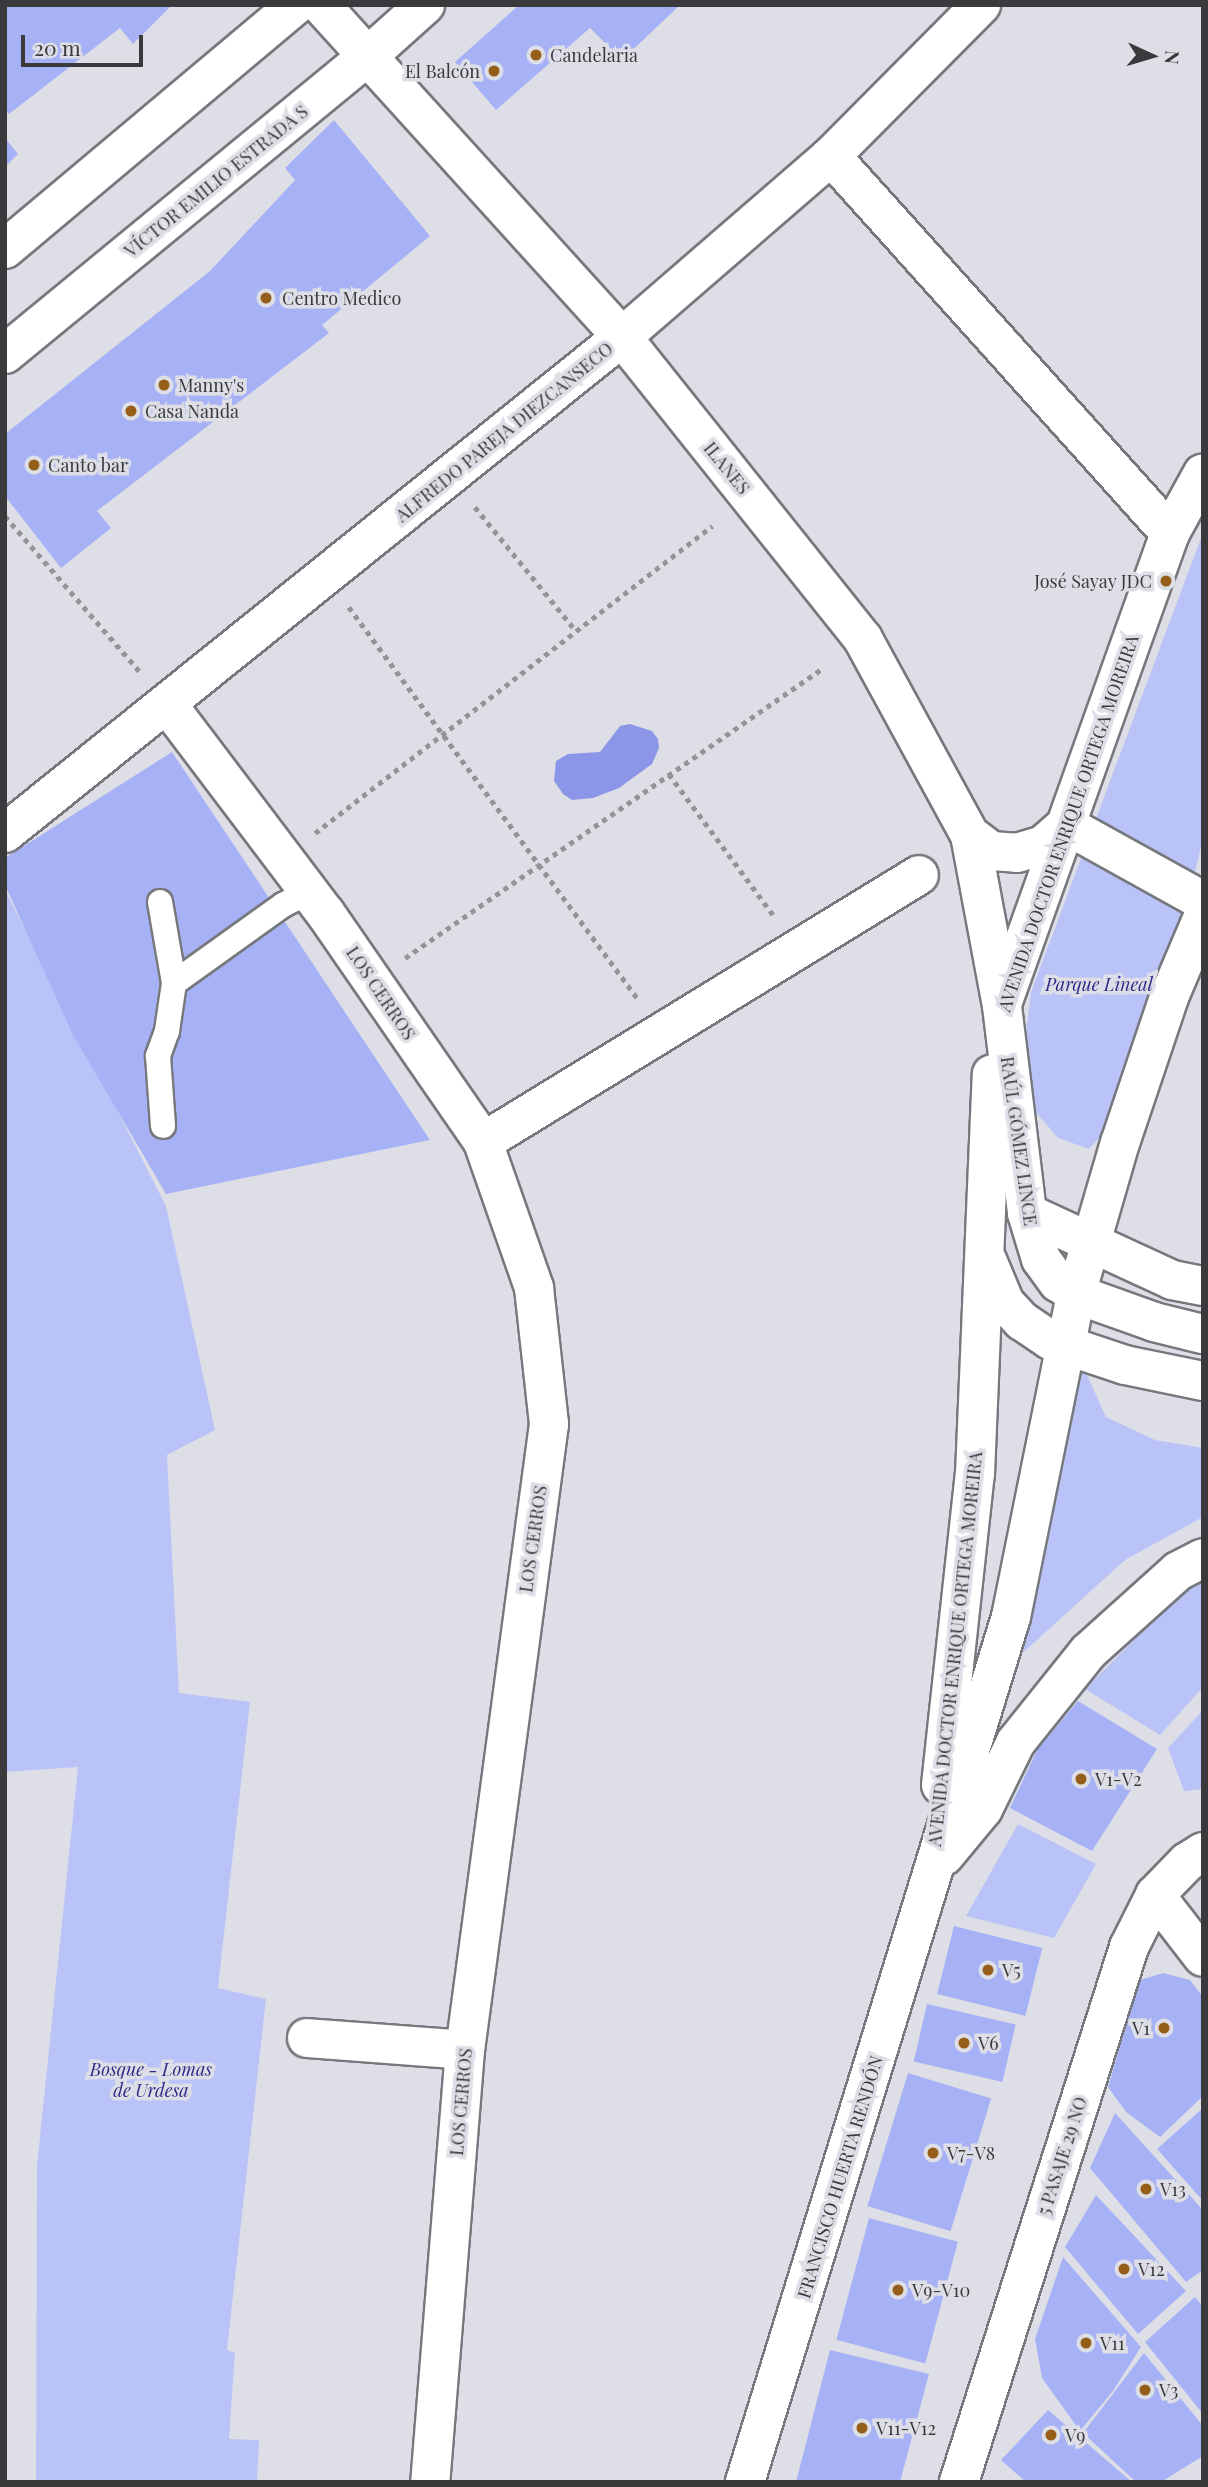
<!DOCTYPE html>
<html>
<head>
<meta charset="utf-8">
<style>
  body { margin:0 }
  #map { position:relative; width:1208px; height:2487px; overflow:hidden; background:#dedfe6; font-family:"Playfair Display",serif }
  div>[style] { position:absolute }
  .green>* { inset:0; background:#bac3f8 }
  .water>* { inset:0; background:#8b96e9 }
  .building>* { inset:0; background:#a7b2f6; transform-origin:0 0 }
  .path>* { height:4.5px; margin-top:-2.25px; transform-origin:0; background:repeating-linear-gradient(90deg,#939398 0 5px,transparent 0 10px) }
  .roads { filter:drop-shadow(2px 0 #76787d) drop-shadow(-2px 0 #76787d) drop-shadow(0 2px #76787d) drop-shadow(0 -2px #76787d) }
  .lane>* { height:24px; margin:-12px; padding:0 12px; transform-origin:12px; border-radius:12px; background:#fff }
  .street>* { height:38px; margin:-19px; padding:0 19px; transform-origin:19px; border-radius:19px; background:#fff }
  .secondary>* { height:38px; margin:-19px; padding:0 19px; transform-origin:19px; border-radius:19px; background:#fff }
  .dots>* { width:19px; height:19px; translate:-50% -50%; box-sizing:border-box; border:4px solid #dedfe6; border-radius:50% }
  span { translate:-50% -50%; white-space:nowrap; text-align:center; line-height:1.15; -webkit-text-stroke:7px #dedfe6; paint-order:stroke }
  .poi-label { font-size:18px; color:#3a3a3d }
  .left { translate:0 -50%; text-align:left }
  .right { translate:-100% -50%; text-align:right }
  .street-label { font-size:18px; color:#3a3a3d }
  .park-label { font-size:18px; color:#2d2a89; font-style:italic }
  .frame { position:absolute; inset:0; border:7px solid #3a3a3d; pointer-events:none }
  .north { position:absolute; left:1117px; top:21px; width:70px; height:70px; -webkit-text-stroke:5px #dedfe6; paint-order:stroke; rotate:94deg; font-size:19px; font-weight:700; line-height:28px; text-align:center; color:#3a3a3d }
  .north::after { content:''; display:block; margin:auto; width:24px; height:32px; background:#3a3a3d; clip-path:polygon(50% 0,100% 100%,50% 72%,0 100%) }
  .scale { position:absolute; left:21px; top:35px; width:122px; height:32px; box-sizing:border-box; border:4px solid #3a3a3d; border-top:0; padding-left:9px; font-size:21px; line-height:24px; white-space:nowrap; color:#3a3a3d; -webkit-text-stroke:5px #dedfe6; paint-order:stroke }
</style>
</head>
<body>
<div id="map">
  <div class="green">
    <i style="clip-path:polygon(1203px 533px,1203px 839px,1178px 940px,1117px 1118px,1089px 1149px,1058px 1138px,1035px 1111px,1026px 1033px,1031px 992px)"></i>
    <i style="clip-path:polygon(5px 890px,166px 1206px,215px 1430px,167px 1455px,179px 1693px,250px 1702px,218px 1988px,266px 1999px,227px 2350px,235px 2353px,229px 2439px,259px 2440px,257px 2482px,36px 2482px,37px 2166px,78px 1767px,5px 1772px)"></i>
    <i style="clip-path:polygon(1081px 1362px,1106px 1417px,1155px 1440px,1203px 1448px,1203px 1517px,1125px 1560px,1015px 1660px)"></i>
    <i style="clip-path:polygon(1203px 1581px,1203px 1687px,1160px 1735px,1085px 1689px,1181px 1593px)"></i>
    <i style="clip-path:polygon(1203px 1710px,1203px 1789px,1184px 1791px,1168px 1748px)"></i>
    <i style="clip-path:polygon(1018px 1824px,1096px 1864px,1054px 1938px,966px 1916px)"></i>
  </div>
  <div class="water">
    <i style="clip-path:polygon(630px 724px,652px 731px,658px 739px,659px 748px,652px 764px,619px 788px,593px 798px,572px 800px,563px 794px,554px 781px,556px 761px,568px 754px,600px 752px,620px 726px)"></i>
  </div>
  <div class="building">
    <i style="clip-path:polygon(5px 5px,172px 5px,133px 44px,120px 28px,9px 114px,5px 109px)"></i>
    <i style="clip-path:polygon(519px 5px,680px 5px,622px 60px,590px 28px,496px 110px,455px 62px)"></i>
    <i style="clip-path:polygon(334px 120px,430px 236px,322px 325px,329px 333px,97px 511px,111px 528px,61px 568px,5px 496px,5px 434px,210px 271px,295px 180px,285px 168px)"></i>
    <i style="clip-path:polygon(5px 138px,18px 154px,5px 167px)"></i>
    <i style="clip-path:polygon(172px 752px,430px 1140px,166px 1194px,72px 1033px,5px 885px,5px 858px)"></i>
    <i style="clip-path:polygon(1078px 1701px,1157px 1749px,1092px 1851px,1010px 1808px,1037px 1750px)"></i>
    <i style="left:954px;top:1926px;width:91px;height:70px;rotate:14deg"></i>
    <i style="clip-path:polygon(1163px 1973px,1190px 1980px,1203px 1997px,1203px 2096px,1160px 2137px,1126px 2112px,1108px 2087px,1140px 1980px)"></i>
    <i style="left:927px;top:2004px;width:91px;height:59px;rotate:13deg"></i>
    <i style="left:908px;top:2073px;width:87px;height:139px;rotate:17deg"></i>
    <i style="clip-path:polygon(1203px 2108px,1203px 2201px,1157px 2149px)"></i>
    <i style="clip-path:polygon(1115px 2113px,1203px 2210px,1203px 2270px,1186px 2282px,1090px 2168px)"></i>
    <i style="clip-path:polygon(1096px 2195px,1186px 2291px,1138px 2334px,1065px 2247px)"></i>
    <i style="left:869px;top:2218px;width:92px;height:126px;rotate:15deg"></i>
    <i style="clip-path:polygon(1063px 2257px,1141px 2347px,1113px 2391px,1080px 2431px,1042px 2378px,1035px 2339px)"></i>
    <i style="clip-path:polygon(1195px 2297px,1203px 2307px,1203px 2414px,1145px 2342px)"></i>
    <i style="clip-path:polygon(830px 2350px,929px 2374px,900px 2482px,796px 2482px)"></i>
    <i style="clip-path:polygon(1144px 2353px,1203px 2426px,1203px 2456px,1161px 2482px,1136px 2482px,1083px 2433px)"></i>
    <i style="clip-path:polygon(1048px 2410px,1132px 2482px,1026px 2482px,1001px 2460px)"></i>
  </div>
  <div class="path">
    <i style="left:475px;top:507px;width:160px;rotate:50.8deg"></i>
    <i style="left:5px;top:516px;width:206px;rotate:49.1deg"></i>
    <i style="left:349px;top:607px;width:488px;rotate:53.6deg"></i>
    <i style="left:669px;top:774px;width:178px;rotate:53.5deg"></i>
    <i style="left:315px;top:833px;width:502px;rotate:-37.71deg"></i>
    <i style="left:405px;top:958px;width:509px;rotate:-34.75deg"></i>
  </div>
  <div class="roads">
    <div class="lane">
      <i style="left:160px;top:902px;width:82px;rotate:80.2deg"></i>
      <i style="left:174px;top:983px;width:49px;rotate:98.3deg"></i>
      <i style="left:167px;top:1031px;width:27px;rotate:110deg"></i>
      <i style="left:158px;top:1056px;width:70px;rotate:85.9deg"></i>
      <i style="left:174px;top:983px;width:134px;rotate:-35.6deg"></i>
      <i style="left:283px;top:905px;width:30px;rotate:-27deg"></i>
    </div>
    <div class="street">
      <i style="left:831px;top:156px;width:507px;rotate:48.04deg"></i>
      <i style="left:167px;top:704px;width:263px;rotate:52.9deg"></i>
      <i style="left:326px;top:914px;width:277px;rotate:55.4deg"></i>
      <i style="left:483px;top:1142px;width:155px;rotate:70.7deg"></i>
      <i style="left:534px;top:1288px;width:137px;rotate:83.7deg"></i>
      <i style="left:549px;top:1424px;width:632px;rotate:97.64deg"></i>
      <i style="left:465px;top:2050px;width:433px;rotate:94.6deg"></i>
      <i style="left:5px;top:833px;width:792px;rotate:-38.8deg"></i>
      <i style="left:622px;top:337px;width:276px;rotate:-40.9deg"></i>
      <i style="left:831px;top:156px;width:213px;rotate:-45.2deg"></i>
      <i style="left:483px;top:1142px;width:511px;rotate:-31.48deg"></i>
      <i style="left:1027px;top:1213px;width:160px;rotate:24.8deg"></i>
      <i style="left:1172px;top:1280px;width:32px;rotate:11deg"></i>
      <i style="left:1155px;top:1895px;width:78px;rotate:52.3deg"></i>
      <i style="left:307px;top:2038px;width:158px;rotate:4.3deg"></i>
      <i style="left:959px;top:2482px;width:561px;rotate:-72.37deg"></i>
      <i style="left:1129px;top:1947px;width:58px;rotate:-63.4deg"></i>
      <i style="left:1155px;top:1895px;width:46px;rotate:-45.9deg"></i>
      <i style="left:1187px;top:1862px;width:19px;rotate:-32deg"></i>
    </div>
    <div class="secondary">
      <i style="left:321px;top:5px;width:448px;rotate:47.8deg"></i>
      <i style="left:622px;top:337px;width:386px;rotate:51.4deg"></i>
      <i style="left:863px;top:639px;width:223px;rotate:61.4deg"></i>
      <i style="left:970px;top:835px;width:174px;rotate:79.4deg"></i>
      <i style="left:1002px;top:1006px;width:209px;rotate:83.1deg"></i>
      <i style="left:1027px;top:1213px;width:48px;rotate:73.1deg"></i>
      <i style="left:1041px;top:1259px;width:29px;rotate:54deg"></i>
      <i style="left:1058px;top:1282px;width:22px;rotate:34deg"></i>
      <i style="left:1076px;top:1294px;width:83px;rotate:19.7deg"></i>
      <i style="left:1154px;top:1322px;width:50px;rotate:13.8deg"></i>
      <i style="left:5px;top:249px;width:380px;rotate:-40deg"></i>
      <i style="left:5px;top:354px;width:468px;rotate:-39.4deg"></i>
      <i style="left:367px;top:57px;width:78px;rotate:-41.9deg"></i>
      <i style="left:1066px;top:825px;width:157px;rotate:29deg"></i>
      <i style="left:970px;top:835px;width:26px;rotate:37deg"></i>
      <i style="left:991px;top:851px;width:26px;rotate:4deg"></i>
      <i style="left:1017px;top:853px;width:27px;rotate:-17deg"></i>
      <i style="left:1043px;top:845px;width:30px;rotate:-41deg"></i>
      <i style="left:1002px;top:1004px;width:500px;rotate:-70.37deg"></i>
      <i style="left:1170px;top:533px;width:68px;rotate:-61.2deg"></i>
      <i style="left:987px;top:1260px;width:47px;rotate:67.3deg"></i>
      <i style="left:1005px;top:1303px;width:25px;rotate:47deg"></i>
      <i style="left:1022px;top:1321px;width:34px;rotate:34deg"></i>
      <i style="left:1050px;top:1340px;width:79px;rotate:18.4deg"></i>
      <i style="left:1125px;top:1365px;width:80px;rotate:11.6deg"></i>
      <i style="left:941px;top:1785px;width:313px;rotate:-83.8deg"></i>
      <i style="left:975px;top:1474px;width:400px;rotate:-87.6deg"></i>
      <i style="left:944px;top:1856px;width:61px;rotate:-50.3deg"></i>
      <i style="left:983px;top:1809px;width:75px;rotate:-63.8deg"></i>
      <i style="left:1016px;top:1742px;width:115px;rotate:-51.3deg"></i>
      <i style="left:1088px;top:1652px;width:121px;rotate:-42deg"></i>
      <i style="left:1178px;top:1571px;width:28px;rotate:-27deg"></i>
      <i style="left:745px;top:2482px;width:905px;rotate:-72.91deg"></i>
      <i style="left:1011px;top:1617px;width:329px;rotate:-78.6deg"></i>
      <i style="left:1076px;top:1294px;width:157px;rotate:-73.8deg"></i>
      <i style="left:1120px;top:1143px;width:154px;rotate:-71.4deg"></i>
      <i style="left:1169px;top:997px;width:87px;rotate:-67deg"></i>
    </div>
  </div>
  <div class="dots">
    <i style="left:536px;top:55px;background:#965f19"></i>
    <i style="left:494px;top:71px;background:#965f19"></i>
    <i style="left:266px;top:298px;background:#965f19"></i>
    <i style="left:164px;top:385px;background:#965f19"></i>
    <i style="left:131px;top:411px;background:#965f19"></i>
    <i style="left:34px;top:465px;background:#965f19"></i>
    <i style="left:1166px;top:581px;background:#965f19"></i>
    <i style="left:1081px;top:1779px;background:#965f19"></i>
    <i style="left:988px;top:1970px;background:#965f19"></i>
    <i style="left:1164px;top:2028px;background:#965f19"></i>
    <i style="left:964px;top:2043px;background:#965f19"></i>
    <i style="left:933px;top:2153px;background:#965f19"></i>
    <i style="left:1146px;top:2189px;background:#965f19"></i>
    <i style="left:1124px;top:2269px;background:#965f19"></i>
    <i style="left:898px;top:2290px;background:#965f19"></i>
    <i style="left:1086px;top:2343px;background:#965f19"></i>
    <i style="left:1145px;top:2390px;background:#965f19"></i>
    <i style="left:862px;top:2428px;background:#965f19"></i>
    <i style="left:1051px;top:2435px;background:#965f19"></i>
  </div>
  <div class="poi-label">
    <span class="left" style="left:550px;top:55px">Candelaria</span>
    <span class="right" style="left:480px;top:71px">El Balcón</span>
    <span class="left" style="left:282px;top:298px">Centro Medico</span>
    <span class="left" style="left:178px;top:385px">Manny's</span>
    <span class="left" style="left:145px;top:411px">Casa Nanda</span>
    <span class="left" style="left:48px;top:465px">Canto bar</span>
    <span class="right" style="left:1152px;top:581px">José Sayay JDC</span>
    <span class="left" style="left:1095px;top:1779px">V1-V2</span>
    <span class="left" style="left:1002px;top:1970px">V5</span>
    <span class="right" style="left:1150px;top:2028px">V1</span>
    <span class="left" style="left:978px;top:2043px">V6</span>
    <span class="left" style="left:947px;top:2153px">V7-V8</span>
    <span class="left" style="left:1160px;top:2189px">V13</span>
    <span class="left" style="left:1138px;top:2269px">V12</span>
    <span class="left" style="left:912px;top:2290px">V9-V10</span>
    <span class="left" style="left:1100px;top:2343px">V11</span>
    <span class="left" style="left:1159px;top:2390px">V3</span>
    <span class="left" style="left:876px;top:2428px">V11-V12</span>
    <span class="left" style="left:1065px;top:2435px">V9</span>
  </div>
  <div class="street-label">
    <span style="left:216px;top:181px;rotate:-39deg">VÍCTOR EMILIO ESTRADA S</span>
    <span style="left:504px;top:432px;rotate:-39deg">ALFREDO PAREJA DIEZCANSECO</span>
    <span style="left:727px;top:468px;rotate:51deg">ILANES</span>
    <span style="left:1068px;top:823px;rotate:-71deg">AVENIDA DOCTOR ENRIQUE ORTEGA MOREIRA</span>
    <span style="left:381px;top:993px;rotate:56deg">LOS CERROS</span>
    <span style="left:1019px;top:1141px;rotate:82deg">RAÚL GÓMEZ LINCE</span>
    <span style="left:533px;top:1539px;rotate:-82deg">LOS CERROS</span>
    <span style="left:955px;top:1649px;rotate:-84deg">AVENIDA DOCTOR ENRIQUE ORTEGA MOREIRA</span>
    <span style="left:461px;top:2102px;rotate:-85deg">LOS CERROS</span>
    <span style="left:1062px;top:2156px;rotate:-72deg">5 PASAJE 29 NO</span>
    <span style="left:840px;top:2177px;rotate:-73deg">FRANCISCO HUERTA RENDÓN</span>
  </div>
  <div class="park-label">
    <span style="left:1099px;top:984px">Parque Lineal</span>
    <span style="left:151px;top:2080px">Bosque - Lomas<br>de Urdesa</span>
  </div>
  <div class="frame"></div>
  <div class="north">N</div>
  <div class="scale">20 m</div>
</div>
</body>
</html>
